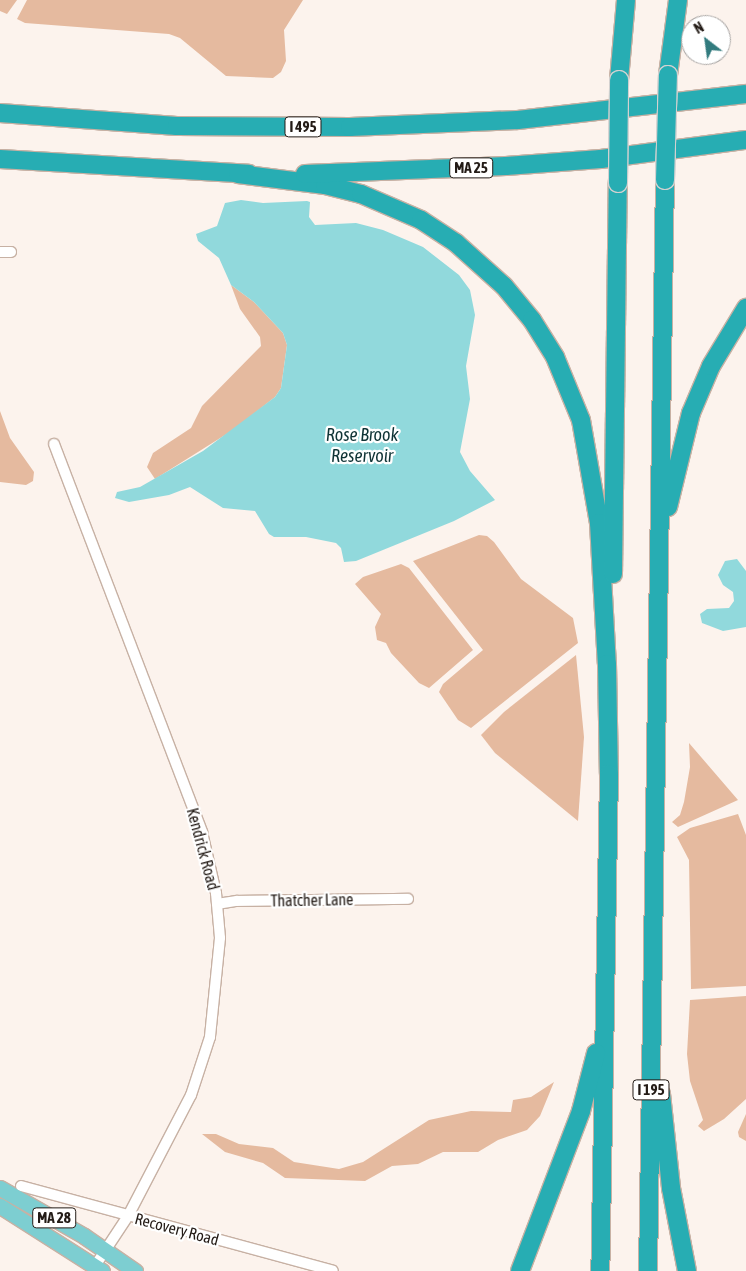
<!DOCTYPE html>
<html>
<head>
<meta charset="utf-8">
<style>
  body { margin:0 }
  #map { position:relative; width:746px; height:1271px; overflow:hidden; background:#fcf3ed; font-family:"Asap Condensed",sans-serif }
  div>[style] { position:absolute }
  .green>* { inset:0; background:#e5ba9f }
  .water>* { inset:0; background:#91d9dc }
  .roads { filter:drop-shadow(1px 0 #c7b1a4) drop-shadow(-1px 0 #c7b1a4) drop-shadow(0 1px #c7b1a4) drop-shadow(0 -1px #c7b1a4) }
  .minor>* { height:10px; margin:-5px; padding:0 5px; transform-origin:5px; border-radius:5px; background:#fff }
  .primary>* { height:15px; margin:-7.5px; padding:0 7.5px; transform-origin:7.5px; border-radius:7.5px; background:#7dced1 }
  .motorway>* { height:18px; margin:-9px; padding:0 9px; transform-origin:9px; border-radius:9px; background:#27adb3 }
  .bridges { filter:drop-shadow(1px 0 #d3d1d0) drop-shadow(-1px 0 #d3d1d0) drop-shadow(0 1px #d3d1d0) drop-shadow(0 -1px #d3d1d0) }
  .motorway-bridge>* { height:18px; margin:-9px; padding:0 9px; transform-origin:9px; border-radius:9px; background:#27adb3 }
  span { translate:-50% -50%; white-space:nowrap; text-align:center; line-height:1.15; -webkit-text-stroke:4.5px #fff; paint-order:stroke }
  .shield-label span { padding:1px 4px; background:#fff; border:1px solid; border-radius:4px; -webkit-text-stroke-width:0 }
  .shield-label { font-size:15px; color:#231b16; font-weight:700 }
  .street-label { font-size:16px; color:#231b16 }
  .water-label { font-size:18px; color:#0f3335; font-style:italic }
  .north { position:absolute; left:681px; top:15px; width:50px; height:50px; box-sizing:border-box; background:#fff; border:1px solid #a7a4a2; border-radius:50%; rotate:330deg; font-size:14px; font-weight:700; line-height:20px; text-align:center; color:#231b16 }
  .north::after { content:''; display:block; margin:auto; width:18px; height:22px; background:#327b7e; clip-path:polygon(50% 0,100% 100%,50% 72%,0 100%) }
</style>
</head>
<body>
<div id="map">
  <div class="green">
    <i style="clip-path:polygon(0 0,17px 0,7px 14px,0 11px)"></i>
    <i style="clip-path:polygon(27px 0,303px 0,284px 30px,286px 61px,281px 72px,273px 78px,226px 76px,180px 38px,169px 34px,25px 23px,17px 19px)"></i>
    <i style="clip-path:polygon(231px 285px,254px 302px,283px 333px,287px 345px,281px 388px,275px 397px,233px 430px,155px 479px,147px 467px,153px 453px,191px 428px,202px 406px,261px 346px,260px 337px,240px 309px)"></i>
    <i style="clip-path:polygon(0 411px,10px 438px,34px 472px,33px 481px,26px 485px,0 482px)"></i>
    <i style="clip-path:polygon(479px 535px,487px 536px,494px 542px,521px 579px,573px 618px,578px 643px,471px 728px,458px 720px,439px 692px,443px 684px,483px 650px,413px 561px)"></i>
    <i style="clip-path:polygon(401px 564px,409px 568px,473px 650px,429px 688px,419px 683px,391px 653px,386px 643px,377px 640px,375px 627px,381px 614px,355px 584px,363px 577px)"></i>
    <i style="clip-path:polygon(576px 655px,584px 737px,578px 821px,495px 753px,481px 735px,504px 712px)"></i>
    <i style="clip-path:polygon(689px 743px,738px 800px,678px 827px,672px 822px,680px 815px,684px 802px,690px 767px)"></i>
    <i style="clip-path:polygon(738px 814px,746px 835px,746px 986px,691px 989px,689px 860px,677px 837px,690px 828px)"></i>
    <i style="clip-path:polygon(746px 996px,746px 1099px,724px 1119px,704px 1131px,698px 1126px,703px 1120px,690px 1081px,687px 1054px,690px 1000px)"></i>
    <i style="clip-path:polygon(554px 1082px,540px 1116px,527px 1130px,498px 1140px,478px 1152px,443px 1152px,418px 1164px,392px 1166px,365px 1181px,285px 1178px,263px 1163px,225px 1152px,202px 1134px,216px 1134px,239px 1144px,273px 1148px,294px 1162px,339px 1169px,363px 1162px,429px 1120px,471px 1111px,511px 1112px,513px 1100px,531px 1097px)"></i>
    <i style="clip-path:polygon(746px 1114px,746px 1141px,739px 1137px,738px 1132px)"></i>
  </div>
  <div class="water">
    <i style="clip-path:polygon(241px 200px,263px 203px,307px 201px,310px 202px,309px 217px,315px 225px,356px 223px,383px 230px,423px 247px,459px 275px,470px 290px,475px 315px,466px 366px,470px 399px,460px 452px,470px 471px,495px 500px,454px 521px,356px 561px,344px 562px,341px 548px,336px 543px,306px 537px,274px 537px,269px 534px,255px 511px,223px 508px,190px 487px,169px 495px,129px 502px,115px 498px,117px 492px,140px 487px,203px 451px,275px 397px,281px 388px,287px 345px,283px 333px,254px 302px,231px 285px,219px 258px,198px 241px,196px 234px,217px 226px,225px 203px)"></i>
    <i style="clip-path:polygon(737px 559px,746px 571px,746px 627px,723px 631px,702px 623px,700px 614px,707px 609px,729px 608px,734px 601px,733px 592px,723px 585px,718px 575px,725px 561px)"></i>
  </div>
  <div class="roads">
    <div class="minor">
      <i style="left:0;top:252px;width:11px"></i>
      <i style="left:54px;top:444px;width:415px;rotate:69.1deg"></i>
      <i style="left:202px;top:832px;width:63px;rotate:77.1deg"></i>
      <i style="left:216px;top:893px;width:45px;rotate:84.9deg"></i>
      <i style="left:220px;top:938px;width:100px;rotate:95.8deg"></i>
      <i style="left:210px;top:1037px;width:61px;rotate:108.1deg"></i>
      <i style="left:191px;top:1095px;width:136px;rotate:117.5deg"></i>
      <i style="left:128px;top:1216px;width:60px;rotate:123.4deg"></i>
      <i style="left:217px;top:904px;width:20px;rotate:-9deg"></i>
      <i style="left:237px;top:901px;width:171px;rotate:-0.7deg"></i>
      <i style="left:21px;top:1186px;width:323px;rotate:15.2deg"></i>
    </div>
    <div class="primary">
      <i style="left:0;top:1188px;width:97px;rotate:29.7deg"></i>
      <i style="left:84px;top:1236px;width:62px;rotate:34.5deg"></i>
      <i style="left:0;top:1206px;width:121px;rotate:32.5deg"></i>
    </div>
    <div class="motorway">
      <i style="left:668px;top:75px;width:76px;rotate:-82.4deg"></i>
      <i style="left:619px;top:80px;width:80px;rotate:-85deg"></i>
      <i style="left:0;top:113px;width:177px;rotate:4.2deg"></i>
      <i style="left:177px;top:126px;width:173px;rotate:0.3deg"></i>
      <i style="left:350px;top:127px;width:168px;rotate:-2.4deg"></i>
      <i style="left:518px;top:120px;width:229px;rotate:-6.5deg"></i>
      <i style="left:0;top:159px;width:249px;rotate:3.4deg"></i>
      <i style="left:238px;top:174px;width:88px;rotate:7.2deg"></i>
      <i style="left:325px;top:185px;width:37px;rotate:14deg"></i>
      <i style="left:361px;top:194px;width:65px;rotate:23.4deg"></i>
      <i style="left:421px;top:220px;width:42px;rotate:33.3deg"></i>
      <i style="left:456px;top:243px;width:64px;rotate:41.9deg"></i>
      <i style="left:504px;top:286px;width:44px;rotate:50.5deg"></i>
      <i style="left:532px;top:320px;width:44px;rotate:58.1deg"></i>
      <i style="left:555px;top:357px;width:68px;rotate:67.6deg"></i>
      <i style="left:581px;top:420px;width:105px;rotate:80.1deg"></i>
      <i style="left:599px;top:523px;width:141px;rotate:86.8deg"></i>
      <i style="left:607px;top:664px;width:110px;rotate:89deg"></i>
      <i style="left:609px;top:774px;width:497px;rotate:91deg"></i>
      <i style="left:305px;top:174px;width:201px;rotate:-2.3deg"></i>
      <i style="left:506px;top:166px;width:95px;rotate:-4.2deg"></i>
      <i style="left:601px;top:159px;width:146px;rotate:-7.5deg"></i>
      <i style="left:668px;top:507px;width:97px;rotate:-76.3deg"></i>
      <i style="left:691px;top:413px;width:51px;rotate:-66.9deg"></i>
      <i style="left:711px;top:366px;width:68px;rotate:-58.9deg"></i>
      <i style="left:613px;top:574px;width:391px;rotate:-89.3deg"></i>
      <i style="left:661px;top:1094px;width:95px;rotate:83.9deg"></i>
      <i style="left:671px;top:1188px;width:85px;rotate:79.1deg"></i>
      <i style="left:520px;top:1271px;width:171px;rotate:-69.1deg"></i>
      <i style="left:581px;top:1111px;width:60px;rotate:-75.5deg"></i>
      <i style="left:648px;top:1271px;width:1091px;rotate:-89.11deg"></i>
    </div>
  </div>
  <div class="bridges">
    <div class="motorway-bridge">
      <i style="left:665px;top:180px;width:105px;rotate:-88.4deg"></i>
      <i style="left:618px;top:183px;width:103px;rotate:-89.4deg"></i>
    </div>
  </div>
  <div class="shield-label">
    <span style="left:303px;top:127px">I 495</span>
    <span style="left:471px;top:168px">MA 25</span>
    <span style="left:651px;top:1090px">I 195</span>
    <span style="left:54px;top:1218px">MA 28</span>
  </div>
  <div class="street-label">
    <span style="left:203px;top:849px;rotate:75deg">Kendrick Road</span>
    <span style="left:312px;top:900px;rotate:-1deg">Thatcher Lane</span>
    <span style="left:177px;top:1229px;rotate:15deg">Recovery Road</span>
  </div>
  <div class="water-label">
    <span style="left:362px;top:446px">Rose Brook<br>Reservoir</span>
  </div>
  <div class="north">N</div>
</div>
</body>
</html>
